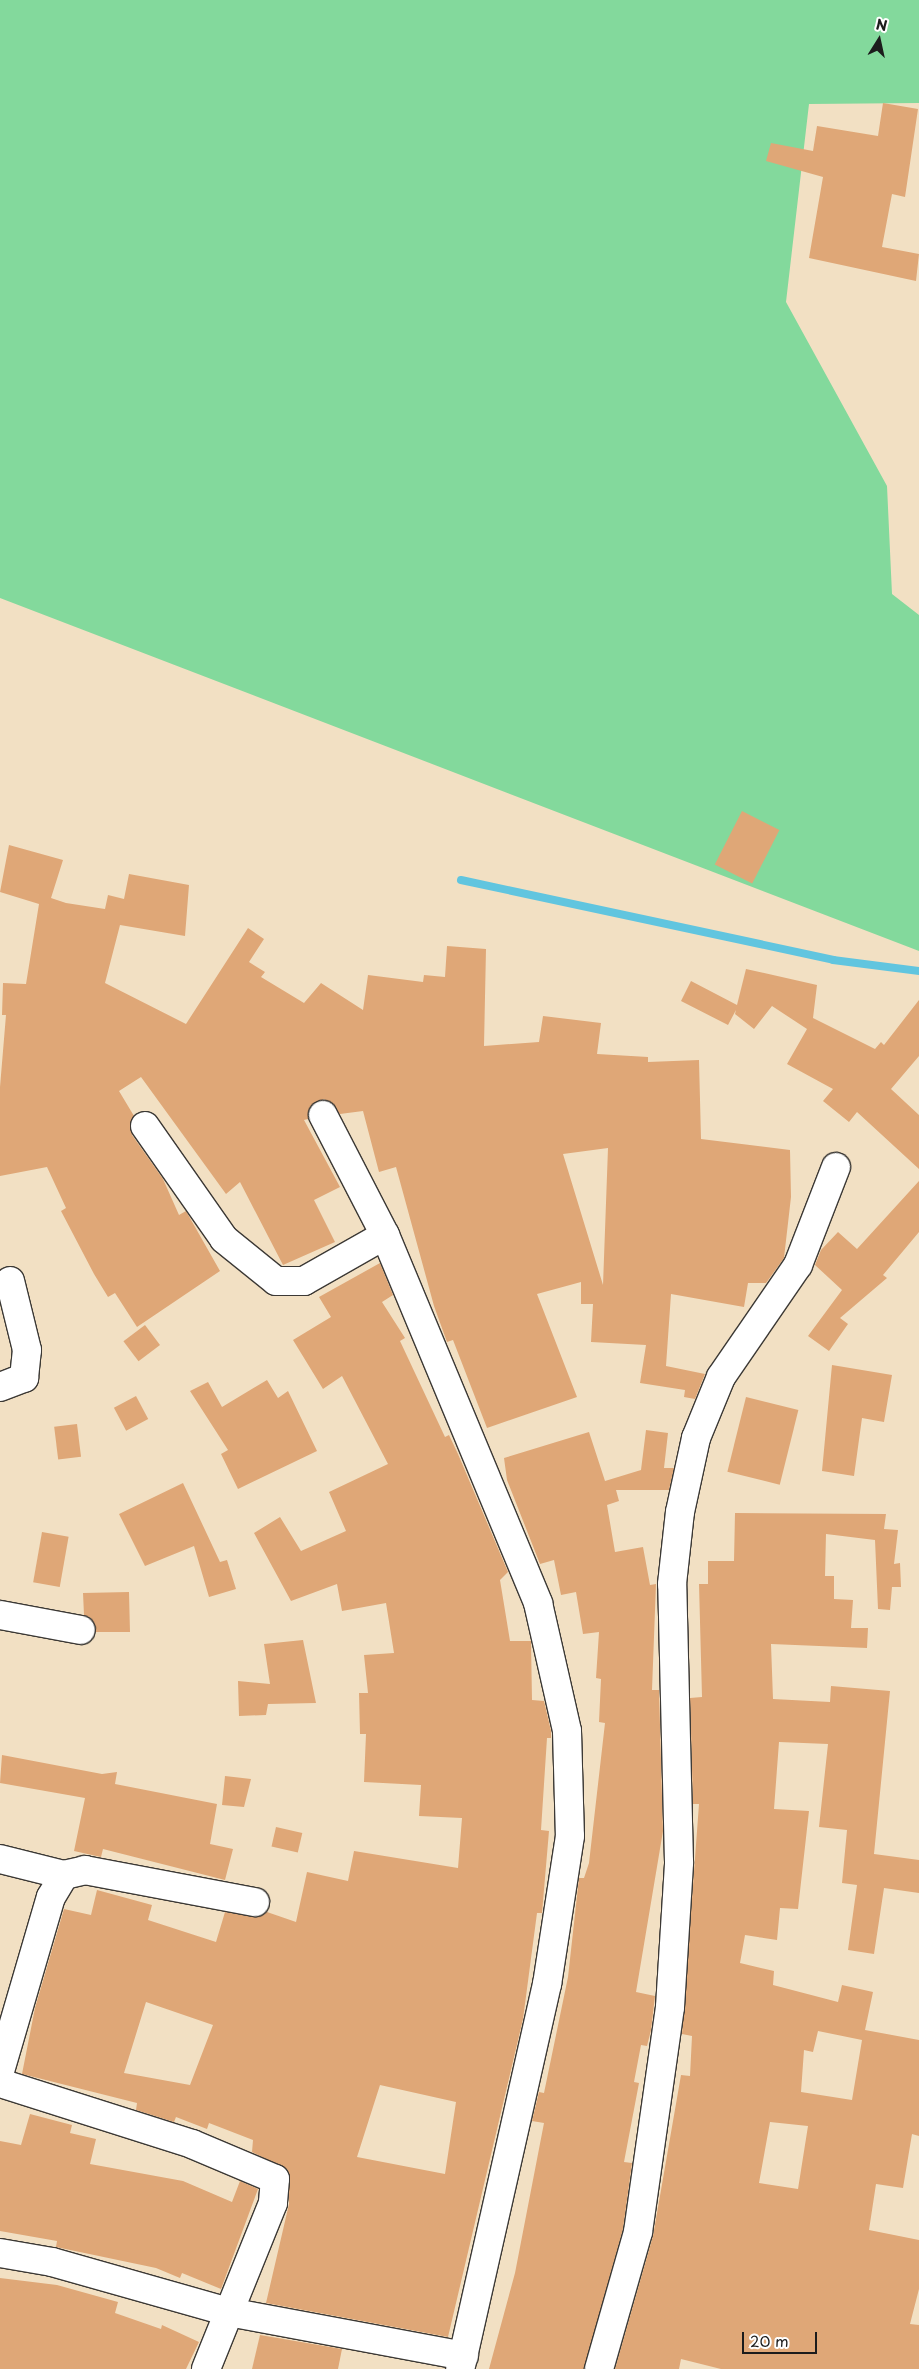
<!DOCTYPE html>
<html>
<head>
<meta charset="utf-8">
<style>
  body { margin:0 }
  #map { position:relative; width:919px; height:2369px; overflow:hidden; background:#f2e0c3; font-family:"Playpen Sans",sans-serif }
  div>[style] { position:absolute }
  .green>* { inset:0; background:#83d99c }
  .stream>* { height:8px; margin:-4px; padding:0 4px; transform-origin:4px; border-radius:4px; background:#61c5df }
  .building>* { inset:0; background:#dfa777; transform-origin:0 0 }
  .roads { filter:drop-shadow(1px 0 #3c3935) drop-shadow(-1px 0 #3c3935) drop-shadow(0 1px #3c3935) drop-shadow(0 -1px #3c3935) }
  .minor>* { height:28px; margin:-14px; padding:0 14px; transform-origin:14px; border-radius:14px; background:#fff }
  span { translate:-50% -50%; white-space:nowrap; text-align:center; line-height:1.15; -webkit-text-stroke:4px #fff; paint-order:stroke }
  .north { position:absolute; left:854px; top:15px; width:50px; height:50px; -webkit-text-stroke:4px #fff; paint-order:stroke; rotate:10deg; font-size:14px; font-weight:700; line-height:20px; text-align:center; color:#1c1c1c }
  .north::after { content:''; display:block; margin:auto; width:18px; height:22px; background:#1c1c1c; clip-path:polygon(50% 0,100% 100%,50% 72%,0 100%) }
  .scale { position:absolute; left:742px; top:2332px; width:75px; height:22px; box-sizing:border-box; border:2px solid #1c1c1c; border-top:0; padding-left:6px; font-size:15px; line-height:18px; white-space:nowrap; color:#1c1c1c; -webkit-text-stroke:4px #fff; paint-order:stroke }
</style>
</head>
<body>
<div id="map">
  <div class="green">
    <i style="clip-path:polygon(0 0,919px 0,919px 103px,809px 104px,786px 302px,887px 486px,892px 594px,919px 615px,919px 951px,0 598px)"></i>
  </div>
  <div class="stream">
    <i style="left:461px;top:880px;width:381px;rotate:12.1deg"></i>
    <i style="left:833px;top:960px;width:87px;rotate:7.3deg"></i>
  </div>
  <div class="building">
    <i style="clip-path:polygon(883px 103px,918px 109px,905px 197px,892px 194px,882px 247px,919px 254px,916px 281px,809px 258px,823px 177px,766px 161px,771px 143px,813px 151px,817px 126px,878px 136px)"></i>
    <i style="left:742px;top:811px;width:42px;height:60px;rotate:27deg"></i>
    <i style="clip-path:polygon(evenodd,9px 845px,63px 860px,51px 898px,66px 903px,105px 909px,108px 895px,124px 899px,129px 874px,189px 885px,185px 936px,120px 925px,105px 983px,186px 1024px,248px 928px,264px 939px,249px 962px,265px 972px,261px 977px,304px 1003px,321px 983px,363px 1010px,368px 975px,423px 982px,424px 975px,445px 977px,447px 946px,486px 949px,484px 1046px,539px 1042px,543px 1016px,601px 1023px,597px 1054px,648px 1057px,648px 1062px,699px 1060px,701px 1139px,790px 1150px,791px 1197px,784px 1258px,766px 1283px,748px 1283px,744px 1307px,671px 1294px,666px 1366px,705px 1374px,695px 1399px,684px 1397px,685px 1390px,640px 1383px,646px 1345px,591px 1342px,593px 1304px,581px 1304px,581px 1282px,537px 1294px,577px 1397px,487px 1428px,453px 1340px,447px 1342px,434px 1306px,396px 1167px,379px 1172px,363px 1111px,340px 1114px,324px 1099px,310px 1107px,308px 1119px,304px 1120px,340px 1187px,314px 1200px,335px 1242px,283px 1265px,240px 1182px,226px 1194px,141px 1077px,119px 1091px,134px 1116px,132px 1135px,163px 1179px,179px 1215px,186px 1211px,220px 1271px,137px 1327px,115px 1293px,108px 1297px,94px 1274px,61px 1211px,66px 1208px,47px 1167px,0 1176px,0 1087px,6px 1015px,2px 1015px,3px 983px,26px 984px,39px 904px,0 892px,9px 845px,608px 1148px,603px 1285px,563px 1154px,608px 1148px)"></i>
    <i style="clip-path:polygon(746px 969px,817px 985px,813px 1018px,875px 1049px,881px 1042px,884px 1045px,919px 1000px,919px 1056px,891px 1089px,919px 1115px,919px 1169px,857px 1112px,849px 1122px,823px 1101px,833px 1089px,787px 1064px,807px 1029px,772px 1006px,754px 1029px,735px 1014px,736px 1010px,728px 1025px,681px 1001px,691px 981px,737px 1005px)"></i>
    <i style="clip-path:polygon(919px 1181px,919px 1232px,883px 1275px,887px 1278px,840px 1318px,848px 1324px,829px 1351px,808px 1336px,842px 1290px,815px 1265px,821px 1250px,838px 1232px,857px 1249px)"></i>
    <i style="clip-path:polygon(evenodd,380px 1263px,393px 1295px,382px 1302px,405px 1338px,400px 1341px,445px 1437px,449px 1435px,458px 1454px,508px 1572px,500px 1580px,510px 1641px,531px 1641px,532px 1700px,544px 1701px,551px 1731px,551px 1738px,547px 1738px,541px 1830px,549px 1831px,542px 1913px,537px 1913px,523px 2019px,448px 2337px,266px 2303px,289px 2204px,288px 2170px,252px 2152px,253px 2140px,209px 2123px,207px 2129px,176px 2117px,174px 2122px,136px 2110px,137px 2103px,22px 2074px,35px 2008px,64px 1909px,91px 1915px,97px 1890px,152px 1905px,148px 1920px,216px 1942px,225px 1912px,253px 1917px,267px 1912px,296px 1922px,307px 1872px,348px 1881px,354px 1851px,458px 1868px,462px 1818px,419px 1816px,421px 1785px,364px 1782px,366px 1734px,360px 1734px,359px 1693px,368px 1693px,364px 1655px,394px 1653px,386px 1603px,342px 1611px,337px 1584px,291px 1601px,254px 1533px,280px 1517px,301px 1551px,346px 1531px,329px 1492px,388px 1464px,342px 1376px,323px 1389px,293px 1340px,331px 1317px,319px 1297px,380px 1263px,146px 2002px,213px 2025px,190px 2085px,124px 2073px,146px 2002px,380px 1263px,380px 2085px,456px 2102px,445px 2174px,357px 2157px,380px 2085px)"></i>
    <i style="left:145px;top:1325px;width:25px;height:27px;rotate:53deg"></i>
    <i style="clip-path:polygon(832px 1365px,892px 1375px,884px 1422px,862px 1418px,854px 1476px,822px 1471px)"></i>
    <i style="clip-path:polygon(267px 1380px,278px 1398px,288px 1391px,317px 1451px,238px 1489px,221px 1454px,228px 1450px,190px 1391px,208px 1382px,222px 1407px)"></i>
    <i style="left:136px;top:1396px;width:26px;height:25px;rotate:62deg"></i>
    <i style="left:746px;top:1397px;width:54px;height:77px;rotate:14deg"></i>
    <i style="left:77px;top:1424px;width:33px;height:23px;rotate:83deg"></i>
    <i style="clip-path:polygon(646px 1430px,668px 1433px,664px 1468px,674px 1468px,669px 1490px,616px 1490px,619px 1501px,607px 1505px,615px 1552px,643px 1547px,650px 1585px,656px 1584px,652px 1690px,659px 1690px,663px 1831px,636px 1992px,655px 1996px,651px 2030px,647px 2046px,641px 2045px,634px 2082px,639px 2083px,624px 2162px,632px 2163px,623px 2229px,584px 2369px,489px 2369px,515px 2273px,544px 2123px,532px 2121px,539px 2092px,544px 2093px,568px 1977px,579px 1878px,584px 1878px,589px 1863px,605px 1723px,599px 1722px,601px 1679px,596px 1678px,599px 1632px,583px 1634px,576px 1592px,561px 1595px,554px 1560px,540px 1564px,507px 1480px,504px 1458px,589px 1432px,605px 1481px,641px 1470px)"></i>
    <i style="clip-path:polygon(183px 1483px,220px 1562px,227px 1560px,236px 1589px,209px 1597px,194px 1546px,145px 1566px,119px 1514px)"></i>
    <i style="clip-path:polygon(evenodd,735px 1513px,886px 1514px,884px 1529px,898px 1530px,894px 1564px,900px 1563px,901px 1587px,892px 1587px,890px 1610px,878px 1609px,875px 1540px,826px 1534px,825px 1576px,834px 1576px,834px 1599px,853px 1600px,851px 1628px,868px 1628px,867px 1648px,771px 1644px,773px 1699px,830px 1702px,831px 1686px,890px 1691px,874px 1854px,919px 1860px,919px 1893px,884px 1888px,874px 1954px,848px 1950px,857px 1885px,842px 1883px,847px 1830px,819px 1827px,828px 1744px,779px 1742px,774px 1809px,809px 1811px,798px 1909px,780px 1908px,777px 1940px,745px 1935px,740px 1963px,774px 1971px,773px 1985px,838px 2002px,842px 1985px,873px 1992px,865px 2030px,919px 2040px,919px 2136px,912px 2134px,903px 2188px,876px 2184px,869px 2230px,919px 2240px,919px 2289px,910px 2324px,919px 2325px,919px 2369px,721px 2369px,681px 2359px,679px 2369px,615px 2369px,653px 2236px,681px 2075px,690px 2076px,692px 2036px,682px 2034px,699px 1804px,693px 1804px,690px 1698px,702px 1697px,699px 1584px,708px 1584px,708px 1561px,734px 1561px,735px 1513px,818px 2031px,862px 2040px,852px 2100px,801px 2092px,804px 2050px,813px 2052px,818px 2031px,735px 1513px,770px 2122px,808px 2126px,798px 2189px,759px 2183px,770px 2122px)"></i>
    <i style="left:42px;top:1532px;width:27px;height:51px;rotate:10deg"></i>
    <i style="clip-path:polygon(129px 1592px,130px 1632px,96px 1632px,91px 1618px,84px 1615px,83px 1593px)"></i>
    <i style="clip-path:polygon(303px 1640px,316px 1703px,268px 1704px,266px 1715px,239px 1716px,238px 1681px,270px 1684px,264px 1644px)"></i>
    <i style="clip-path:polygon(2px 1755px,102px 1774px,117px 1772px,115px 1784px,217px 1804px,210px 1844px,233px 1849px,225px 1880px,103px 1849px,101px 1857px,74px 1851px,85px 1798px,0 1783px)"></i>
    <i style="clip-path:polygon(225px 1776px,251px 1779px,244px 1807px,222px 1805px)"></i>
    <i style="left:276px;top:1827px;width:27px;height:20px;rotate:13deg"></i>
    <i style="clip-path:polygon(30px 2114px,72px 2125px,70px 2133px,96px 2139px,90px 2164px,183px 2181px,232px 2202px,240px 2181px,258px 2189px,221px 2289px,182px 2273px,180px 2278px,156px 2268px,56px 2247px,57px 2241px,0 2231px,0 2141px,21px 2145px)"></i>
    <i style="clip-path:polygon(0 2278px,57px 2285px,118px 2302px,115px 2313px,161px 2329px,162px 2325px,199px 2342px,186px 2369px,0 2369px)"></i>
    <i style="clip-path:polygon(260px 2335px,342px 2349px,338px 2369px,252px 2369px)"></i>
  </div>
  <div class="roads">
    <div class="minor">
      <i style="left:323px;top:1115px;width:135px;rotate:62.7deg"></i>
      <i style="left:385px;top:1235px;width:399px;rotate:67.4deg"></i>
      <i style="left:538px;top:1603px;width:131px;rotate:77.2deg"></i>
      <i style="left:567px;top:1731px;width:105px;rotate:88.4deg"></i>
      <i style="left:570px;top:1836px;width:150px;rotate:98.8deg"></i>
      <i style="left:547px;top:1984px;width:395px;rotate:102.7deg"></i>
      <i style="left:145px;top:1126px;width:138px;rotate:55deg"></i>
      <i style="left:224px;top:1239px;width:67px;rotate:38.9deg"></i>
      <i style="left:276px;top:1281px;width:28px"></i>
      <i style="left:304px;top:1281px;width:93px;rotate:-29.6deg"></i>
      <i style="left:0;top:1387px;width:26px;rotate:-21deg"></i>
      <i style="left:24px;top:1378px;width:28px;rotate:-84deg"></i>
      <i style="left:27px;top:1350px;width:71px;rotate:-103.8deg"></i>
      <i style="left:0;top:1615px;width:82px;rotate:10.5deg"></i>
      <i style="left:0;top:1859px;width:66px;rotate:14deg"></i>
      <i style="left:0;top:2071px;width:181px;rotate:-73.7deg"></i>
      <i style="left:51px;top:1897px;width:26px;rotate:-59deg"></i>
      <i style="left:64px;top:1875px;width:22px;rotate:-13deg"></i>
      <i style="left:85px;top:1870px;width:173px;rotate:10.7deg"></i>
      <i style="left:0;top:2083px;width:201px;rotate:17.6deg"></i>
      <i style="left:192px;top:2144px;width:90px;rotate:22.9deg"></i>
      <i style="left:275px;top:2179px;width:24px;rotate:95deg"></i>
      <i style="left:273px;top:2203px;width:179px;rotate:112deg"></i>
      <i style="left:0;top:2253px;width:53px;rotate:9.8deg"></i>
      <i style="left:52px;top:2262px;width:184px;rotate:15.8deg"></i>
      <i style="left:229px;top:2312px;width:239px;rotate:10.6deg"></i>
      <i style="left:599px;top:2369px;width:142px;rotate:-74.1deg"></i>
      <i style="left:638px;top:2232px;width:227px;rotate:-81.9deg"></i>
      <i style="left:670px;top:2007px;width:145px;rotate:-86.4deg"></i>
      <i style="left:679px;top:1862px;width:278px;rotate:-91.4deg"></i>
      <i style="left:672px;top:1584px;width:72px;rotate:-83.7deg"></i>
      <i style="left:680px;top:1512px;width:76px;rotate:-77.8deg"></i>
      <i style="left:696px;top:1438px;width:66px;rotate:-67.7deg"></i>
      <i style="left:721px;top:1377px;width:136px;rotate:-55.5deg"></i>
      <i style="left:798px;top:1265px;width:105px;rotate:-68.8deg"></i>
    </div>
  </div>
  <div class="north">N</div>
  <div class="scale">20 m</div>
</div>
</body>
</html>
